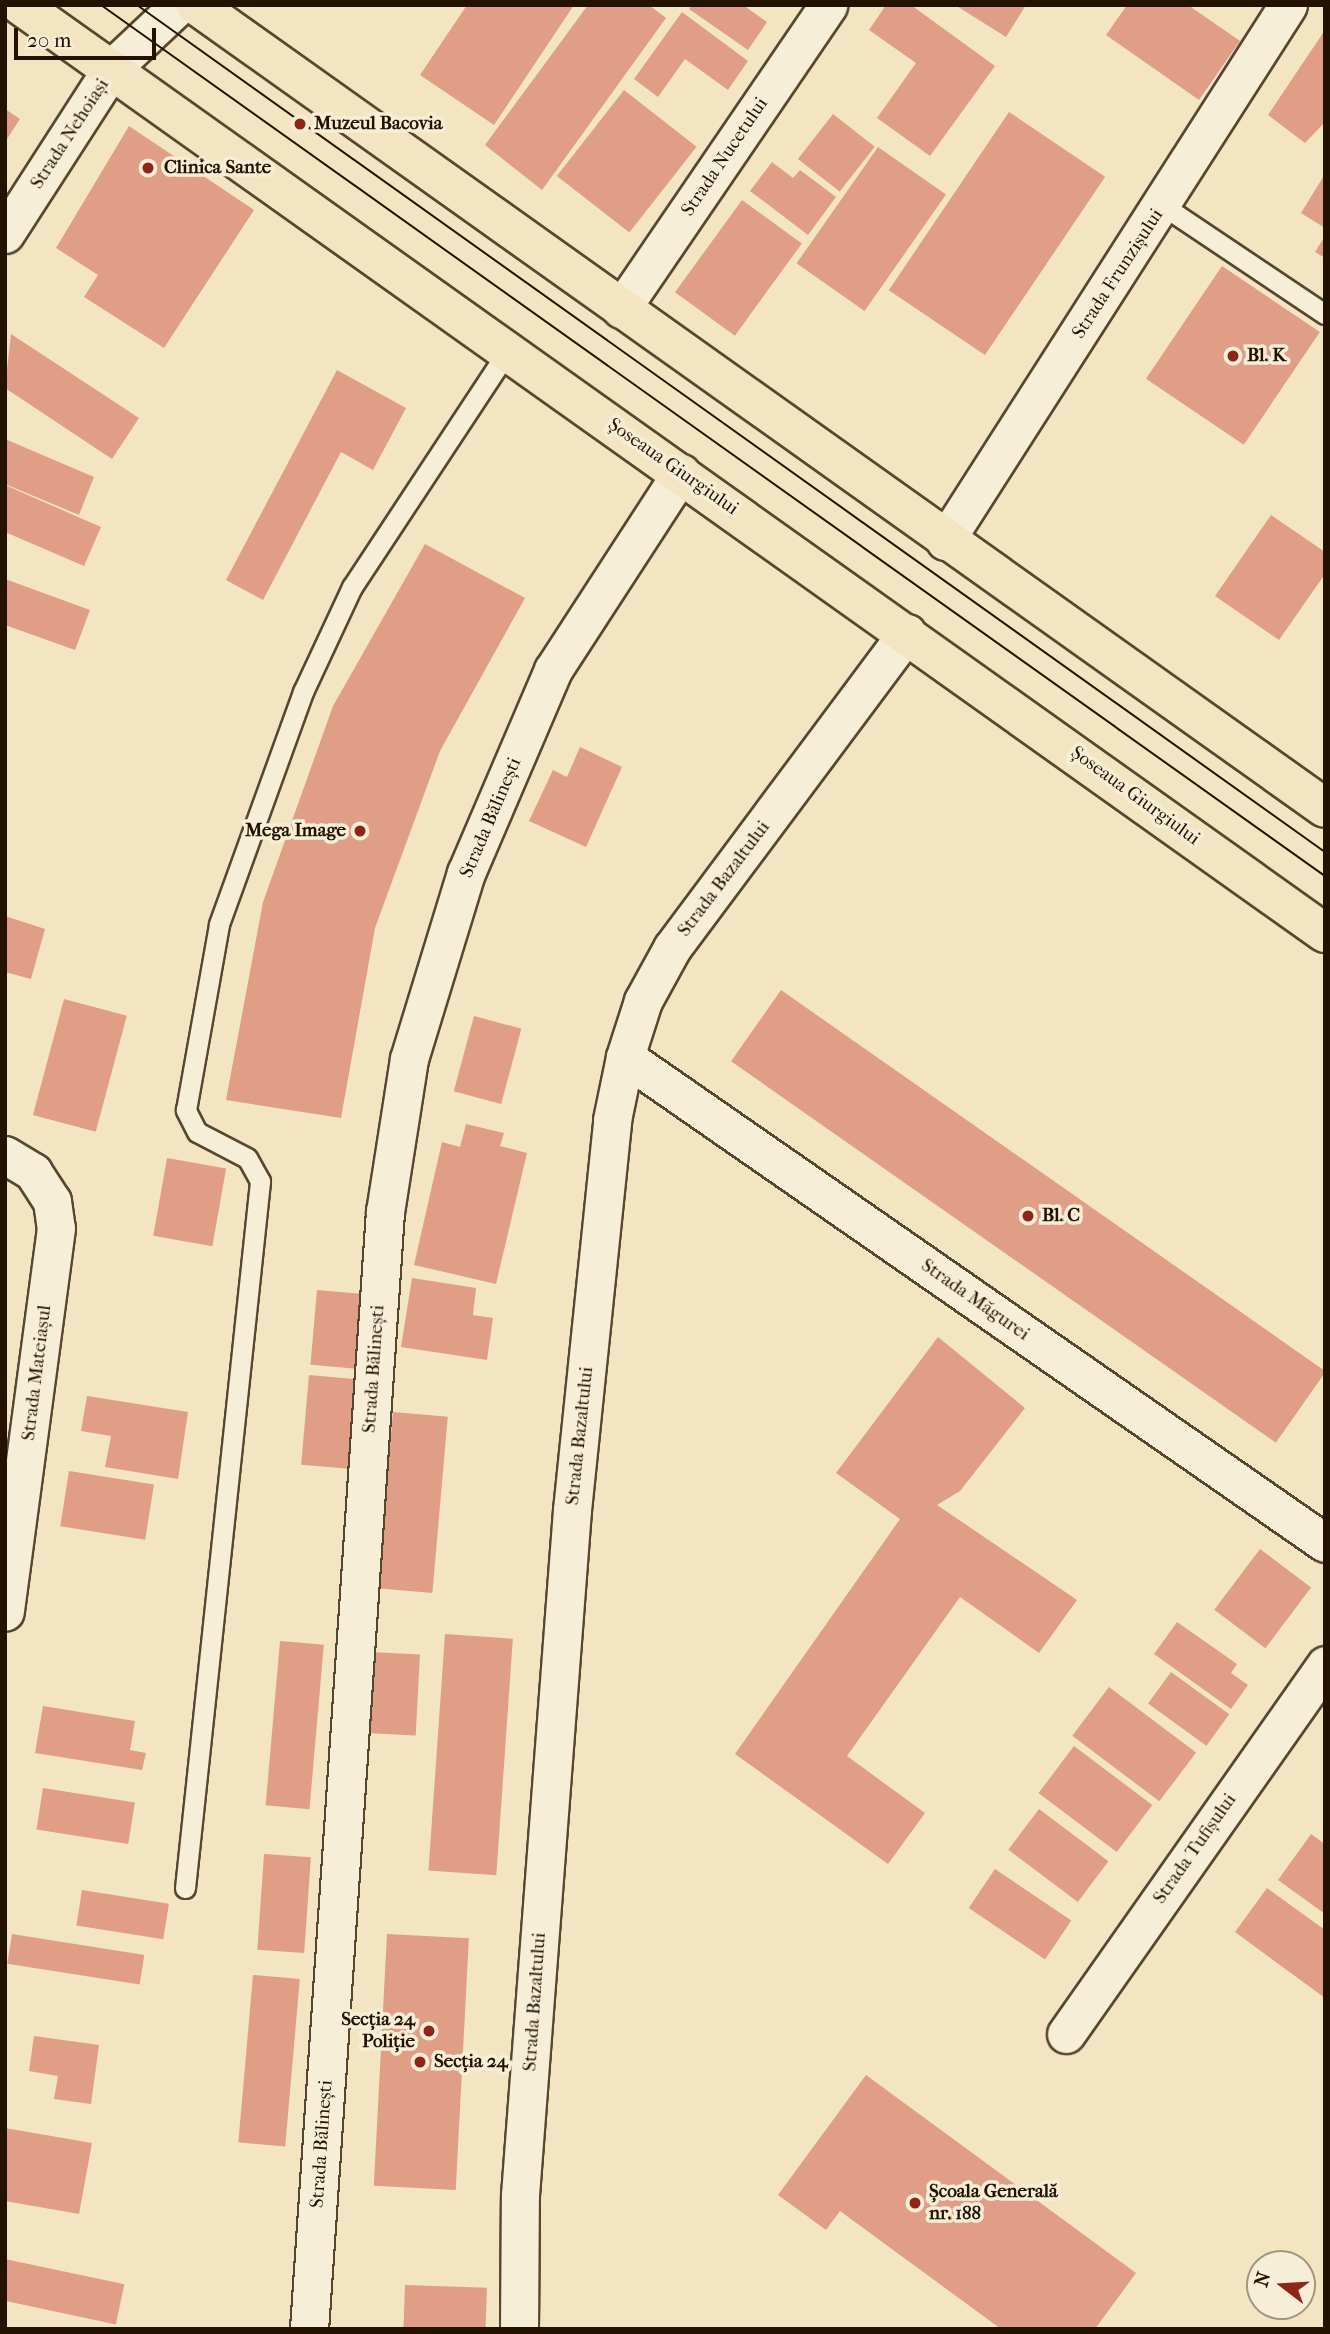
<!DOCTYPE html>
<html>
<head>
<meta charset="utf-8">
<style>
  body { margin:0 }
  #map { position:relative; width:1330px; height:2334px; overflow:hidden; background:#f3e5c1; font-family:"IM FELL French Canon",serif }
  div>[style] { position:absolute }
  .building>* { inset:0; background:#df9e85; transform-origin:0 0 }
  .roads { filter:drop-shadow(2px 0 #574730) drop-shadow(-2px 0 #574730) drop-shadow(0 2px #574730) drop-shadow(0 -2px #574730) }
  .lane>* { height:19px; margin:-9.5px; padding:0 9.5px; transform-origin:9.5px; border-radius:9.5px; background:#f7eed7 }
  .street>* { height:37px; margin:-18.5px; padding:0 18.5px; transform-origin:18.5px; border-radius:18.5px; background:#f7eed7 }
  .primary>* { height:38px; margin:-19px; padding:0 19px; transform-origin:19px; border-radius:19px; background:#f3e5c1 }
  .tram>* { height:2px; margin:-1px; padding:0 1px; transform-origin:1px; border-radius:1px; background:#231200 }
  .dots>* { width:19px; height:19px; translate:-50% -50%; box-sizing:border-box; border:4px solid #f7eed7; border-radius:50% }
  span { translate:-50% -50%; white-space:nowrap; text-align:center; line-height:1.15; -webkit-text-stroke:7px #f7eed7; paint-order:stroke }
  .poi-label { font-size:19px; color:#231200; font-weight:700 }
  .left { translate:0 -50%; text-align:left }
  .right { translate:-100% -50%; text-align:right }
  .street-label { font-size:19px; color:#231200 }
  .frame { position:absolute; inset:0; border:7px solid #231200; pointer-events:none }
  .north { position:absolute; left:1246px; top:2250px; width:70px; height:70px; box-sizing:border-box; background:#f7eed7; border:2px solid #a29681; border-radius:50%; rotate:287deg; font-size:19px; font-weight:700; line-height:28px; text-align:center; color:#231200 }
  .north::after { content:''; display:block; margin:auto; width:24px; height:32px; background:#8f2418; clip-path:polygon(50% 0,100% 100%,50% 72%,0 100%) }
  .scale { position:absolute; left:14px; top:28px; width:142px; height:32px; box-sizing:border-box; border:4px solid #231200; border-top:0; padding-left:9px; font-size:21px; line-height:24px; white-space:nowrap; color:#231200; -webkit-text-stroke:5px #f7eed7; paint-order:stroke }
</style>
</head>
<body>
<div id="map">
  <div class="building">
    <i style="clip-path:polygon(467px 5px,574px 5px,494px 125px,420px 75px)"></i>
    <i style="clip-path:polygon(588px 5px,649px 5px,666px 18px,542px 190px,485px 145px)"></i>
    <i style="clip-path:polygon(692px 5px,743px 5px,767px 22px,748px 50px,689px 9px)"></i>
    <i style="clip-path:polygon(886px 5px,911px 5px,995px 66px,930px 156px,877px 118px,916px 63px,869px 30px)"></i>
    <i style="clip-path:polygon(955px 5px,1026px 5px,1006px 37px)"></i>
    <i style="clip-path:polygon(1127px 5px,1188px 5px,1240px 41px,1199px 100px,1106px 35px)"></i>
    <i style="clip-path:polygon(682px 12px,748px 61px,728px 90px,685px 59px,658px 97px,634px 79px)"></i>
    <i style="clip-path:polygon(1325px 30px,1325px 122px,1305px 143px,1268px 115px)"></i>
    <i style="left:624px;top:90px;width:92px;height:109px;rotate:38deg"></i>
    <i style="clip-path:polygon(5px 109px,20px 119px,5px 142px)"></i>
    <i style="left:1009px;top:112px;width:116px;height:215px;rotate:34deg"></i>
    <i style="left:833px;top:114px;width:53px;height:57px;rotate:38deg"></i>
    <i style="clip-path:polygon(129px 126px,254px 210px,164px 348px,84px 297px,98px 275px,56px 248px)"></i>
    <i style="left:878px;top:147px;width:83px;height:142px;rotate:35deg"></i>
    <i style="clip-path:polygon(772px 162px,793px 178px,800px 170px,836px 197px,808px 235px,750px 191px)"></i>
    <i style="clip-path:polygon(1325px 174px,1325px 228px,1301px 213px)"></i>
    <i style="left:742px;top:200px;width:74px;height:114px;rotate:36deg"></i>
    <i style="clip-path:polygon(1325px 236px,1325px 258px,1315px 252px)"></i>
    <i style="left:1222px;top:266px;width:118px;height:136px;rotate:34deg"></i>
    <i style="clip-path:polygon(11px 334px,139px 418px,112px 459px,5px 388px)"></i>
    <i style="clip-path:polygon(337px 370px,406px 408px,373px 470px,341px 452px,263px 600px,226px 580px)"></i>
    <i style="clip-path:polygon(5px 439px,94px 477px,79px 515px,5px 484px)"></i>
    <i style="clip-path:polygon(5px 485px,101px 527px,84px 566px,5px 532px)"></i>
    <i style="clip-path:polygon(1271px 515px,1325px 552px,1325px 574px,1279px 640px,1215px 596px)"></i>
    <i style="clip-path:polygon(425px 544px,525px 598px,440px 751px,375px 928px,341px 1118px,226px 1100px,263px 902px,333px 706px)"></i>
    <i style="clip-path:polygon(5px 579px,90px 610px,75px 650px,5px 625px)"></i>
    <i style="clip-path:polygon(580px 747px,622px 767px,586px 847px,529px 821px,553px 770px,567px 777px)"></i>
    <i style="clip-path:polygon(5px 916px,45px 929px,31px 979px,5px 972px)"></i>
    <i style="left:781px;top:990px;width:665px;height:87px;rotate:35deg"></i>
    <i style="left:64px;top:999px;width:65px;height:120px;rotate:15deg"></i>
    <i style="left:474px;top:1016px;width:49px;height:78px;rotate:15deg"></i>
    <i style="clip-path:polygon(466px 1124px,504px 1133px,500px 1146px,527px 1153px,496px 1284px,414px 1265px,442px 1142px,460px 1147px)"></i>
    <i style="left:167px;top:1158px;width:60px;height:79px;rotate:10deg"></i>
    <i style="clip-path:polygon(412px 1278px,476px 1288px,473px 1315px,493px 1318px,487px 1360px,401px 1347px)"></i>
    <i style="left:317px;top:1290px;width:49px;height:75px;rotate:5deg"></i>
    <i style="clip-path:polygon(938px 1337px,1025px 1408px,960px 1491px,937px 1505px,1077px 1600px,1039px 1653px,960px 1597px,847px 1756px,925px 1813px,888px 1864px,735px 1754px,900px 1519px,836px 1473px)"></i>
    <i style="left:309px;top:1375px;width:48px;height:90px;rotate:5deg"></i>
    <i style="clip-path:polygon(87px 1396px,188px 1412px,178px 1479px,105px 1467px,111px 1436px,81px 1431px)"></i>
    <i style="left:393px;top:1412px;width:55px;height:177px;rotate:5deg"></i>
    <i style="left:69px;top:1471px;width:86px;height:56px;rotate:9deg"></i>
    <i style="left:1260px;top:1549px;width:64px;height:76px;rotate:37deg"></i>
    <i style="clip-path:polygon(1177px 1622px,1237px 1664px,1231px 1673px,1248px 1685px,1231px 1709px,1154px 1654px)"></i>
    <i style="left:445px;top:1634px;width:68px;height:237px;rotate:4deg"></i>
    <i style="left:280px;top:1641px;width:44px;height:165px;rotate:5deg"></i>
    <i style="left:370px;top:1652px;width:50px;height:81px;rotate:3deg"></i>
    <i style="left:1171px;top:1672px;width:72px;height:39px;rotate:36deg"></i>
    <i style="left:1109px;top:1687px;width:109px;height:61px;rotate:37deg"></i>
    <i style="clip-path:polygon(43px 1706px,135px 1721px,130px 1750px,146px 1753px,142px 1770px,35px 1753px)"></i>
    <i style="left:1074px;top:1746px;width:98px;height:59px;rotate:37deg"></i>
    <i style="left:43px;top:1788px;width:93px;height:42px;rotate:9deg"></i>
    <i style="left:1039px;top:1809px;width:87px;height:51px;rotate:37deg"></i>
    <i style="clip-path:polygon(1311px 1834px,1325px 1844px,1325px 1914px,1278px 1880px)"></i>
    <i style="left:264px;top:1854px;width:47px;height:96px;rotate:4deg"></i>
    <i style="left:995px;top:1869px;width:92px;height:47px;rotate:34deg"></i>
    <i style="clip-path:polygon(1267px 1888px,1325px 1930px,1325px 1998px,1235px 1932px)"></i>
    <i style="left:82px;top:1890px;width:88px;height:36px;rotate:9deg"></i>
    <i style="left:12px;top:1934px;width:134px;height:30px;rotate:9deg"></i>
    <i style="left:387px;top:1934px;width:82px;height:252px;rotate:3deg"></i>
    <i style="left:253px;top:1975px;width:47px;height:168px;rotate:5deg"></i>
    <i style="clip-path:polygon(34px 2036px,99px 2045px,91px 2104px,54px 2099px,58px 2076px,29px 2071px)"></i>
    <i style="clip-path:polygon(866px 2075px,1136px 2273px,1095px 2329px,1001px 2329px,840px 2211px,826px 2230px,778px 2195px)"></i>
    <i style="clip-path:polygon(5px 2128px,92px 2143px,79px 2214px,5px 2201px)"></i>
    <i style="left:5px;top:2259px;width:122px;height:41px;rotate:12deg"></i>
    <i style="left:405px;top:2285px;width:82px;height:44px;rotate:2deg"></i>
  </div>
  <div class="roads">
    <div class="lane">
      <i style="left:1162px;top:205px;width:196px;rotate:33.8deg"></i>
      <i style="left:185px;top:1888px;width:711px;rotate:-83.94deg"></i>
      <i style="left:260px;top:1181px;width:26px;rotate:-119deg"></i>
      <i style="left:247px;top:1158px;width:56px;rotate:-152.5deg"></i>
      <i style="left:197px;top:1132px;width:25px;rotate:-117deg"></i>
      <i style="left:186px;top:1110px;width:189px;rotate:-79.9deg"></i>
      <i style="left:219px;top:924px;width:247px;rotate:-70.1deg"></i>
      <i style="left:303px;top:692px;width:116px;rotate:-65deg"></i>
      <i style="left:352px;top:587px;width:284px;rotate:-56.6deg"></i>
    </div>
    <div class="street">
      <i style="left:5px;top:234px;width:197px;rotate:-57.2deg"></i>
      <i style="left:112px;top:68px;width:92px;rotate:-43.2deg"></i>
      <i style="left:621px;top:309px;width:368px;rotate:-55.7deg"></i>
      <i style="left:945px;top:541px;width:636px;rotate:-57.38deg"></i>
      <i style="left:625px;top:1057px;width:852px;rotate:34.77deg"></i>
      <i style="left:5px;top:1155px;width:33px;rotate:31deg"></i>
      <i style="left:33px;top:1172px;width:35px;rotate:57deg"></i>
      <i style="left:52px;top:1201px;width:27px;rotate:82deg"></i>
      <i style="left:56px;top:1228px;width:387px;rotate:97.6deg"></i>
      <i style="left:1066px;top:2034px;width:451px;rotate:-54.9deg"></i>
      <i style="left:309px;top:2329px;width:1120px;rotate:-86.11deg"></i>
      <i style="left:385px;top:1212px;width:155px;rotate:-81.1deg"></i>
      <i style="left:409px;top:1059px;width:195px;rotate:-73deg"></i>
      <i style="left:466px;top:873px;width:221px;rotate:-66.8deg"></i>
      <i style="left:553px;top:670px;width:235px;rotate:-57deg"></i>
      <i style="left:519px;top:2329px;width:134px;rotate:-89.6deg"></i>
      <i style="left:520px;top:2195px;width:687px;rotate:-85.66deg"></i>
      <i style="left:572px;top:1510px;width:392px;rotate:-84.1deg"></i>
      <i style="left:612px;top:1120px;width:64px;rotate:-78.3deg"></i>
      <i style="left:625px;top:1057px;width:59px;rotate:-72.2deg"></i>
      <i style="left:643px;top:1001px;width:60px;rotate:-61.3deg"></i>
      <i style="left:672px;top:948px;width:393px;rotate:-53.3deg"></i>
    </div>
    <div class="primary">
      <i style="left:20px;top:5px;width:1601px;rotate:35.42deg"></i>
      <i style="left:196px;top:5px;width:1385px;rotate:35.42deg"></i>
    </div>
  </div>
  <div class="tram">
    <i style="left:101px;top:5px;width:1502px;rotate:35.44deg"></i>
    <i style="left:137px;top:5px;width:1459px;rotate:35.49deg"></i>
  </div>
  <div class="dots">
    <i style="left:300px;top:124px;background:#8f2418"></i>
    <i style="left:148px;top:168px;background:#8f2418"></i>
    <i style="left:1233px;top:356px;background:#8f2418"></i>
    <i style="left:360px;top:831px;background:#8f2418"></i>
    <i style="left:1028px;top:1216px;background:#8f2418"></i>
    <i style="left:429px;top:2031px;background:#8f2418"></i>
    <i style="left:420px;top:2062px;background:#8f2418"></i>
    <i style="left:915px;top:2203px;background:#8f2418"></i>
  </div>
  <div class="poi-label">
    <span class="left" style="left:314px;top:124px">Muzeul Bacovia</span>
    <span class="left" style="left:164px;top:168px">Clinica Sante</span>
    <span class="left" style="left:1247px;top:356px">Bl. K</span>
    <span class="right" style="left:346px;top:831px">Mega Image</span>
    <span class="left" style="left:1042px;top:1216px">Bl. C</span>
    <span class="right" style="left:415px;top:2031px">Secția 24<br>Poliție</span>
    <span class="left" style="left:434px;top:2062px">Secția 24</span>
    <span class="left" style="left:929px;top:2203px">Școala Generală<br>nr. 188</span>
  </div>
  <div class="street-label">
    <span style="left:70px;top:134px;rotate:-57deg">Strada Nehoiași</span>
    <span style="left:725px;top:157px;rotate:-56deg">Strada Nucetului</span>
    <span style="left:1118px;top:274px;rotate:-57deg">Strada Frunzișului</span>
    <span style="left:673px;top:467px;rotate:35deg">Șoseaua Giurgiului</span>
    <span style="left:1135px;top:796px;rotate:36deg">Șoseaua Giurgiului</span>
    <span style="left:491px;top:818px;rotate:-67deg">Strada Bălinești</span>
    <span style="left:724px;top:879px;rotate:-53deg">Strada Bazaltului</span>
    <span style="left:975px;top:1300px;rotate:35deg">Strada Măgurei</span>
    <span style="left:374px;top:1369px;rotate:-86deg">Strada Bălinești</span>
    <span style="left:37px;top:1373px;rotate:-83deg">Strada Mateiașul</span>
    <span style="left:580px;top:1436px;rotate:-84deg">Strada Bazaltului</span>
    <span style="left:1195px;top:1849px;rotate:-55deg">Strada Tufișului</span>
    <span style="left:535px;top:2002px;rotate:-86deg">Strada Bazaltului</span>
    <span style="left:322px;top:2144px;rotate:-86deg">Strada Bălinești</span>
  </div>
  <div class="frame"></div>
  <div class="north">N</div>
  <div class="scale">20 m</div>
</div>
</body>
</html>
